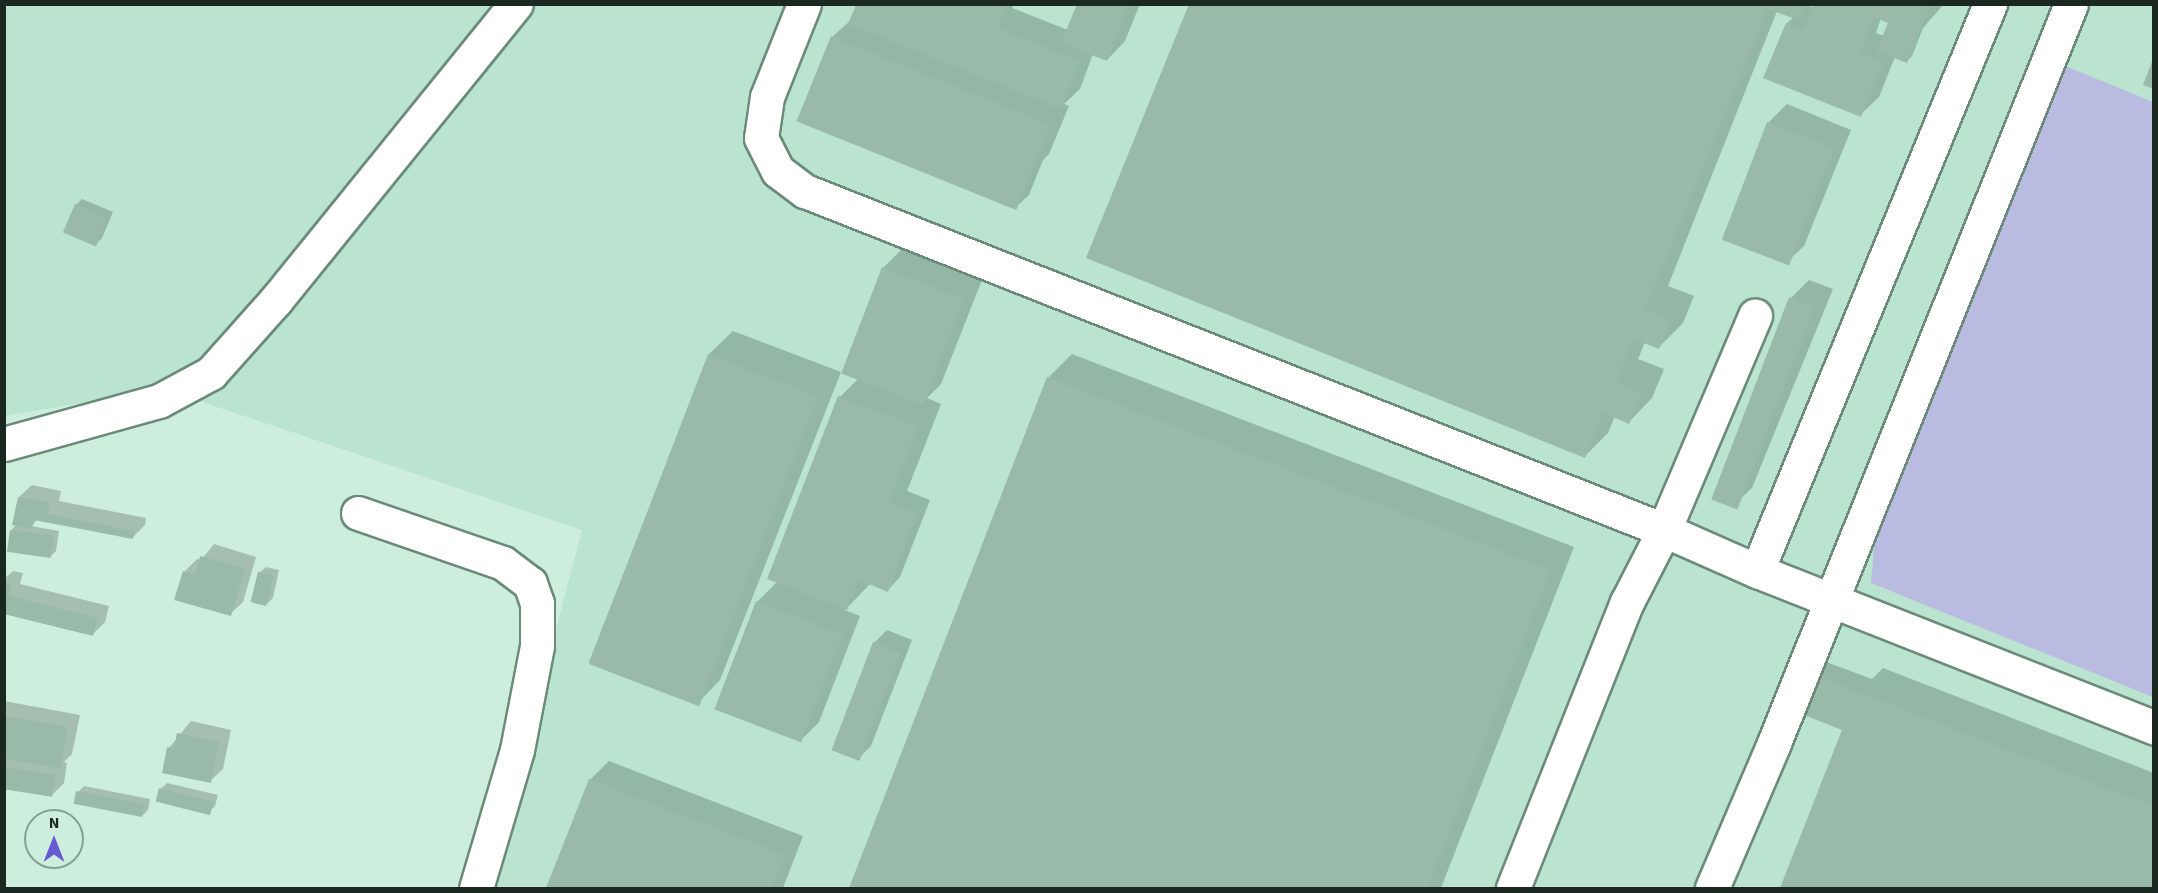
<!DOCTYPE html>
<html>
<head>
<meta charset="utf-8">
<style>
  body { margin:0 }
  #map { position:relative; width:2158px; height:893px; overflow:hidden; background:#cdeedd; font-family:"Source Sans 3",sans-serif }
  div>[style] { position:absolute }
  .built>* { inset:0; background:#bae4cf }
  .green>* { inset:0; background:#b9bbe0 }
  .shadow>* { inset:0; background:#0003 }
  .building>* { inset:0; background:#99b9a9; transform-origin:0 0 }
  .roads { filter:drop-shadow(2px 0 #6b8a7a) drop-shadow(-2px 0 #6b8a7a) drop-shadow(0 2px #6b8a7a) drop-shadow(0 -2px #6b8a7a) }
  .minor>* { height:33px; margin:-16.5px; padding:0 16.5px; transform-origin:16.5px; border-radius:16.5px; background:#fff }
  span { translate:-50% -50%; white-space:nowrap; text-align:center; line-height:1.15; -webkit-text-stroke:6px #cdeedd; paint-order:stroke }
  .frame { position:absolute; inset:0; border:6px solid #1b2822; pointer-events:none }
  .north { position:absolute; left:24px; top:809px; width:60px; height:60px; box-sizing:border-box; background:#cdeedd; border:2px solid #869f92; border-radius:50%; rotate:0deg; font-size:16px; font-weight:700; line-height:24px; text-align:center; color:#1b2822 }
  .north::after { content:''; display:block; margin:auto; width:21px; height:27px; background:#665ad3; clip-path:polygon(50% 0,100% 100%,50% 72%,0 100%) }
</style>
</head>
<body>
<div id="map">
  <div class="built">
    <i style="clip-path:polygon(5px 5px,2153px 5px,2153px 888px,488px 888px,582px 530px,164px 389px,5px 416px)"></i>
  </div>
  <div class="green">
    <i style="clip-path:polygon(2058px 63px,2153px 102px,2153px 697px,1871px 583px,1877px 515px)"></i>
  </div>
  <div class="shadow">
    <i style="clip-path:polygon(858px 4px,1014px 4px,1012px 8px,1068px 30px,1079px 4px,1140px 4px,1125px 41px,1107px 60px,1093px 54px,1080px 89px,1064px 104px,1069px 106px,1049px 154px,1043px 160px,1029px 195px,1016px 207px,832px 37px,852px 19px)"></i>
    <i style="clip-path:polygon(evenodd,1190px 4px,1812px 4px,1810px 6px,1814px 8px,1816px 4px,1944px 4px,1923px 28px,1912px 56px,1906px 62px,1895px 57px,1879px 97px,1860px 115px,1765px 77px,1787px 23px,1794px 17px,1777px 11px,1668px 286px,1694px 296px,1683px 323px,1659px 347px,1645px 342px,1638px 359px,1664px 369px,1652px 398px,1629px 422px,1615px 416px,1608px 433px,1585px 456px,1190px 4px,1881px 18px,1889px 23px,1884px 36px,1876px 33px,1881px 18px)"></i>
    <i style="clip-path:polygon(1787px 104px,1851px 130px,1804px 246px,1785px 264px,1768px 123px)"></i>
    <i style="clip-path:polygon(82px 199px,113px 212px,102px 238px,96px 244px,76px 205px)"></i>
    <i style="clip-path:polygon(902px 249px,982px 280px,941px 384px,927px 398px,941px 404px,907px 491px,930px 500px,900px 577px,888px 590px,871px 583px,845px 610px,860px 616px,819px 722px,800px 741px,757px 602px,777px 582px,840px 397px,859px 378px,883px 268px)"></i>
    <i style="clip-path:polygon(1809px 280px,1833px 289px,1752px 488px,1733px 506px,1791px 298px)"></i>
    <i style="clip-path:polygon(733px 331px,841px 372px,720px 680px,697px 704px,589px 662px,709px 354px)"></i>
    <i style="clip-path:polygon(1072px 354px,1574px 547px,1441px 888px,850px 888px,1048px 378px)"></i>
    <i style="clip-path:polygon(32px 485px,61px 491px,59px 501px,146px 518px,145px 525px,132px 538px,38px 519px,31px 526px,59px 531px,56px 551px,50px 557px,11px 530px,17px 524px,19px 497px)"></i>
    <i style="clip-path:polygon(214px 544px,256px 557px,243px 602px,230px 614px,184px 572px,197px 559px,201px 560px)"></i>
    <i style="clip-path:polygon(266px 567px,279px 570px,273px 598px,267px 604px,259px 573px)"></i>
    <i style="clip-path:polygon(13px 571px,23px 573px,20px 584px,109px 606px,105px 622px,92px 635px,4px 613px,4px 579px)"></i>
    <i style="clip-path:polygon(887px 630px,912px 640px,871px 746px,858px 759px,874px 643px)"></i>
    <i style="clip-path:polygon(1818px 659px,1872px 679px,1883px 668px,2154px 773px,2154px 888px,1781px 888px,1844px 729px,1791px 709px)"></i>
    <i style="clip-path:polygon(4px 701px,80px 715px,72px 754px,64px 762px,67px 763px,64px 783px,51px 796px,4px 788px)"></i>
    <i style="clip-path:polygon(191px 721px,231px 730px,223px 769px,210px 781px,169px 748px)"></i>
    <i style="clip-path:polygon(609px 761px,803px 836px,783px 888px,548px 888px,590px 780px)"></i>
    <i style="clip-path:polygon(167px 783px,218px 795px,215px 806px,209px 812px,161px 789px)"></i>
    <i style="clip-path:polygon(84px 786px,150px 799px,148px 810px,142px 816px,78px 792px)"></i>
  </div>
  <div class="building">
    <i style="clip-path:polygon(1077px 4px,1130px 4px,1107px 61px,1061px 43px)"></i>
    <i style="clip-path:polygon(1189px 4px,1805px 4px,1798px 20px,1768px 9px,1645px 310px,1671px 320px,1659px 349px,1634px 339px,1616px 383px,1641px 393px,1629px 424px,1604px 413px,1585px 458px,1086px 258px)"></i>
    <i style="clip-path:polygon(1814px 4px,1931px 4px,1907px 63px,1876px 51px,1888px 23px,1875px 17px,1861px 52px,1884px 62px,1861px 117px,1763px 78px,1786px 23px,1804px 29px)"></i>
    <i style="clip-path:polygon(856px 5px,1007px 5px,998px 28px,1080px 61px,1061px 109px,848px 24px)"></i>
    <i style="left:831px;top:36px;width:237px;height:92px;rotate:22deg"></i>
    <i style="clip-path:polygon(2153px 59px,2154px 59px,2154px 89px,2143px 85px)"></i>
    <i style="left:1767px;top:122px;width:72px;height:126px;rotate:21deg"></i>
    <i style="left:75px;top:204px;width:36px;height:31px;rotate:23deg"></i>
    <i style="left:882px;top:267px;width:88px;height:114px;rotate:21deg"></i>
    <i style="left:1789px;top:297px;width:28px;height:217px;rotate:21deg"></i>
    <i style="left:708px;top:354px;width:118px;height:332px;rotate:21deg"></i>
    <i style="clip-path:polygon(1047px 377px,1551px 570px,1428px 888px,849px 888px)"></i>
    <i style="clip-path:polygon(838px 396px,918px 427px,890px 502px,918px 513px,888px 592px,859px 580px,847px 610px,767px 579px)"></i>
    <i style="clip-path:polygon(18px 497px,50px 503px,47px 514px,134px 531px,133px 539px,34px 520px,32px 529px,12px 525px)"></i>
    <i style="left:10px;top:530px;width:44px;height:22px;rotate:8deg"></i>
    <i style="clip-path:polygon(200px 556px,245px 569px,231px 616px,174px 600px,183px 571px,195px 575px)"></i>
    <i style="left:258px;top:572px;width:16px;height:31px;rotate:14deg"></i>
    <i style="clip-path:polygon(4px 584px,11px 585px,9px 596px,97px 618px,93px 636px,4px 614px)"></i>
    <i style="left:756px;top:601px;width:93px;height:116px;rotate:21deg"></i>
    <i style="left:873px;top:642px;width:30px;height:116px;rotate:21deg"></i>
    <i style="clip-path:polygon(1804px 671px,2154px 806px,2154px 888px,1780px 888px,1842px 730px,1789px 709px)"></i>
    <i style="left:4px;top:716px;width:65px;height:42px;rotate:10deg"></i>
    <i style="clip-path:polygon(177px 733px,219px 742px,211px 783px,162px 773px,167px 747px,174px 749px)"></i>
    <i style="left:4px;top:767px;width:52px;height:22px;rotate:9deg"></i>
    <i style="clip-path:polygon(589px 779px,786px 855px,772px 888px,546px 888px)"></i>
    <i style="left:159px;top:788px;width:56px;height:14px;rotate:14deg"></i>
    <i style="left:76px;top:791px;width:70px;height:13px;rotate:11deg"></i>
  </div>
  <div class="roads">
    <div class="minor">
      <i style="left:804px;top:4px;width:100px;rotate:111.7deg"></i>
      <i style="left:767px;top:97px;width:41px;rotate:98.3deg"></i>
      <i style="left:761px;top:138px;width:37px;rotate:63deg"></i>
      <i style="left:778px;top:171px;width:34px;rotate:37deg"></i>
      <i style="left:805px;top:191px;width:923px;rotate:21.54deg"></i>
      <i style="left:1664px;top:530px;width:102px;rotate:23.8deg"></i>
      <i style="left:1757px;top:571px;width:427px;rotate:21.5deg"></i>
      <i style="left:4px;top:444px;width:161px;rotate:-15.5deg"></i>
      <i style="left:159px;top:401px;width:59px;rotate:-28.3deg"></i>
      <i style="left:211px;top:373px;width:98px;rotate:-48.3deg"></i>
      <i style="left:276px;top:300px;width:381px;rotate:-51deg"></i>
      <i style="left:358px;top:513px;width:153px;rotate:19deg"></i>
      <i style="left:503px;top:563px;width:34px;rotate:37deg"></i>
      <i style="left:530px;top:583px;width:21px;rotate:71deg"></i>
      <i style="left:537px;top:603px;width:43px;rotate:90deg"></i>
      <i style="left:537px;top:646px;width:106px;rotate:100.9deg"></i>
      <i style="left:517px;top:750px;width:144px;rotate:106.5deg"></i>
      <i style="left:1757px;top:571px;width:613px;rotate:-67.66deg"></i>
      <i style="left:1513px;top:888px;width:308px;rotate:-68.3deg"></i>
      <i style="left:1627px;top:602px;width:81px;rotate:-62.8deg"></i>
      <i style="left:1664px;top:530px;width:233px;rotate:-67deg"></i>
      <i style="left:1712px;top:888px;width:158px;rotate:-66.8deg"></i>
      <i style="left:1774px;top:743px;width:796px;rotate:-68.11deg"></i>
    </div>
  </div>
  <div class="frame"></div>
  <div class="north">N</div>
</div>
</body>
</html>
